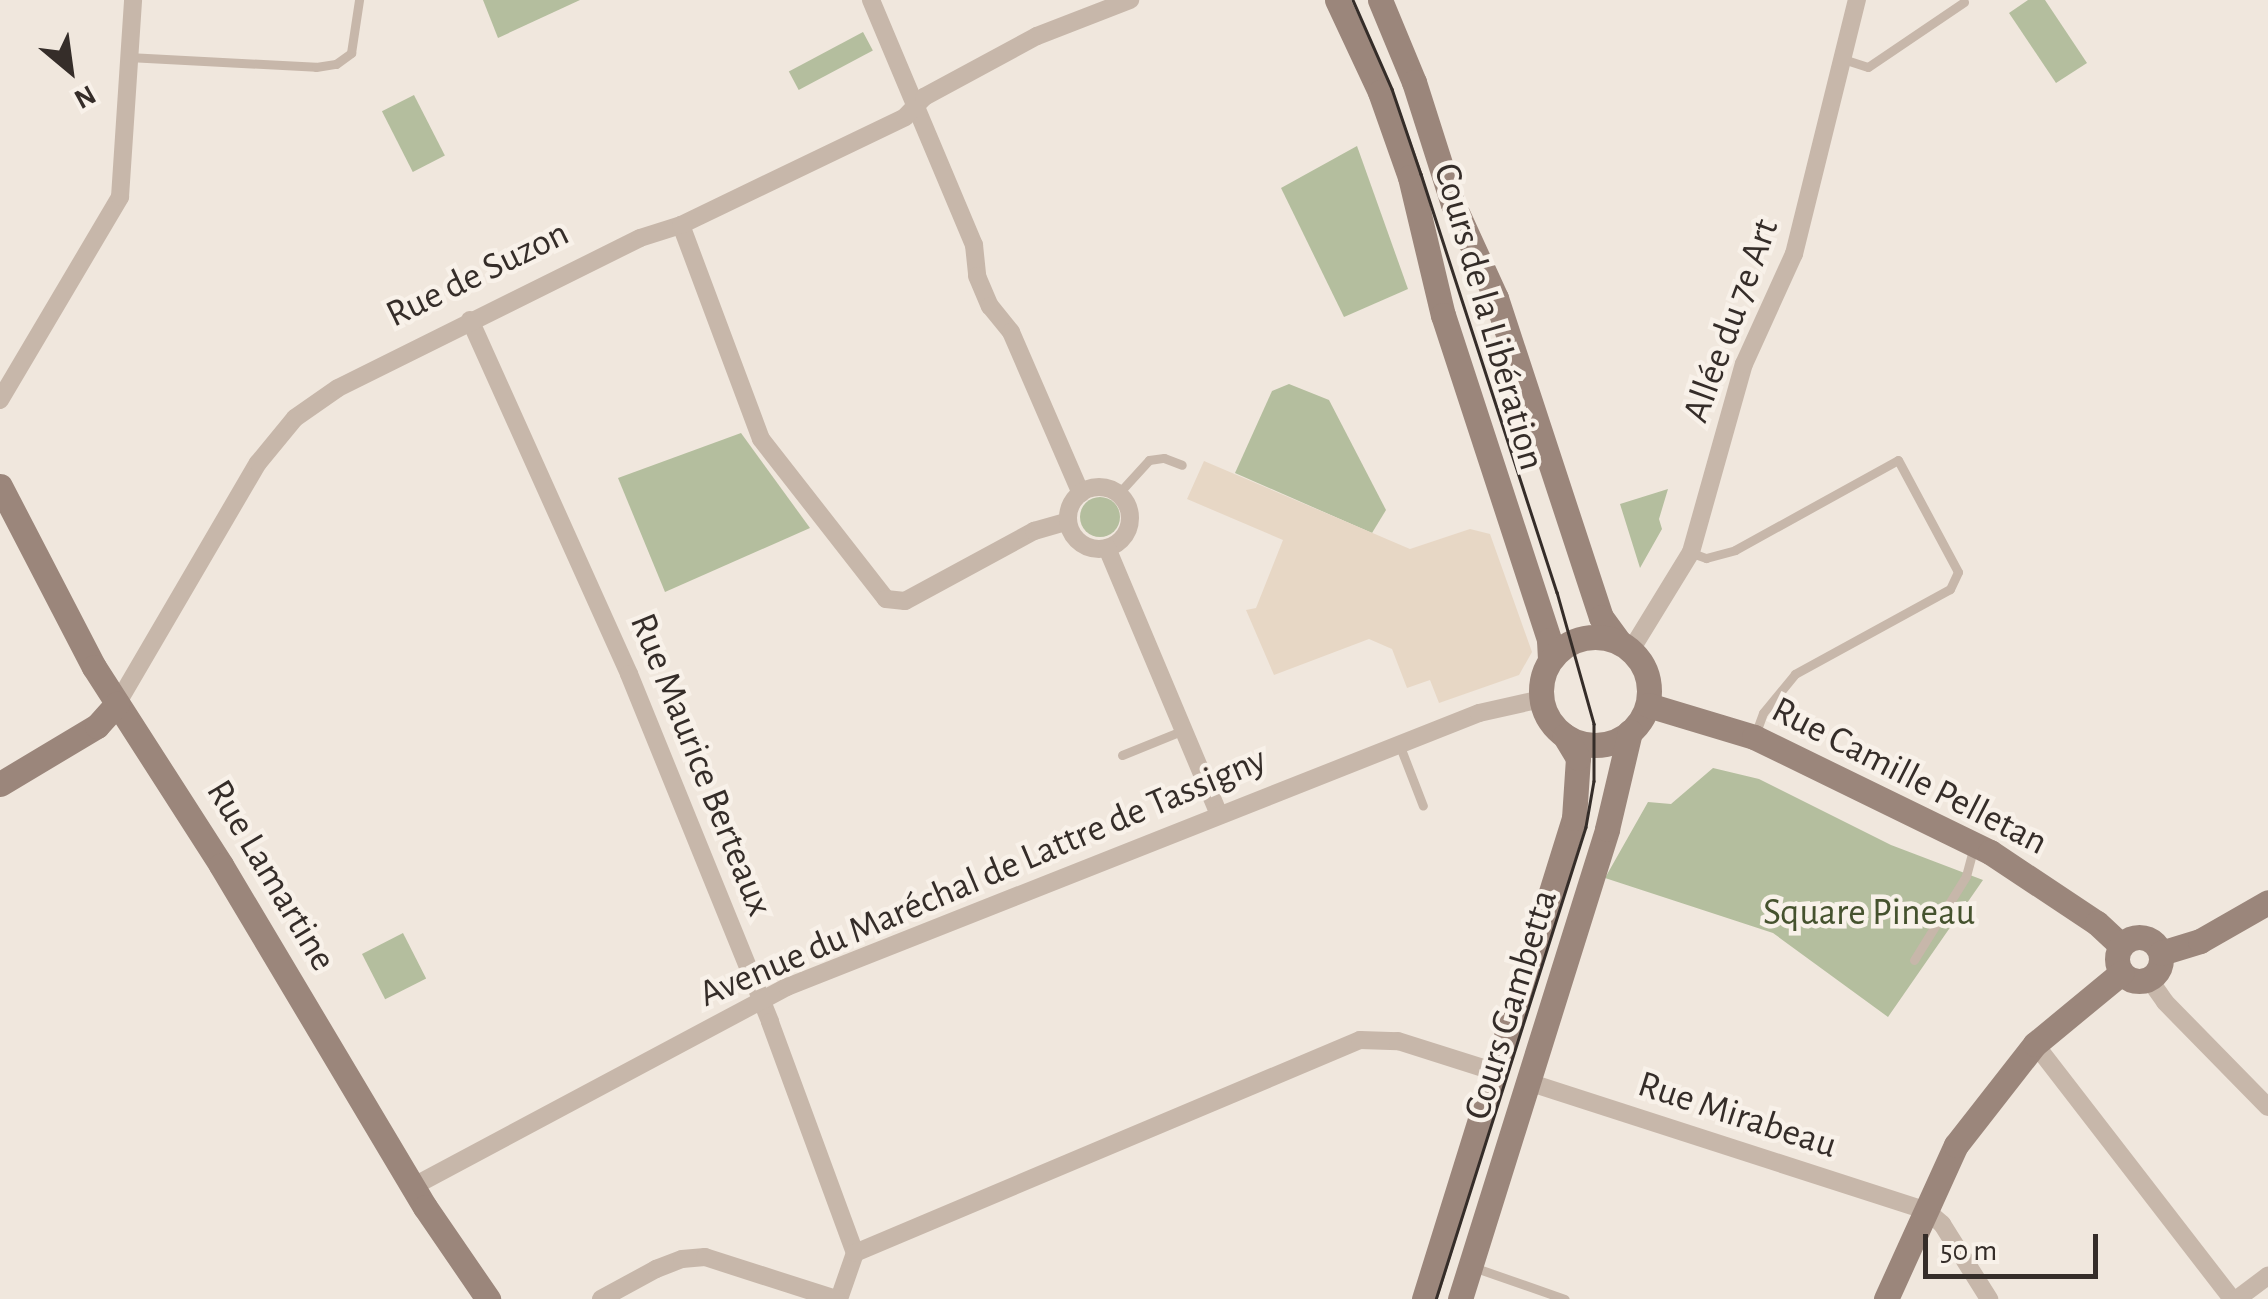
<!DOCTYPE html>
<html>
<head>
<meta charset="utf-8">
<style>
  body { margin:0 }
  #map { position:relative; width:2268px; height:1299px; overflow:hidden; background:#f0e7dd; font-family:"Alegreya Sans",sans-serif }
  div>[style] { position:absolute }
  .green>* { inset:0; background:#b4be9e; transform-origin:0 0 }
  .round { border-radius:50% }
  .plaza>* { inset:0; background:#e7d7c5 }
  .lane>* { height:9px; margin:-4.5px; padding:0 4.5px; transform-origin:4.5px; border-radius:4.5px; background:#c7b7aa }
  .street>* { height:18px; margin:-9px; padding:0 9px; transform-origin:9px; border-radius:9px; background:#c7b7aa }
  .street>.ring { margin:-9px; padding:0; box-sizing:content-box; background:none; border:18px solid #c7b7aa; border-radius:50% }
  .secondary>* { height:25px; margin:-12.5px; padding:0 12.5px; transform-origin:12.5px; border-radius:12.5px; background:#9b867b }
  .secondary>.ring { margin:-12.5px; padding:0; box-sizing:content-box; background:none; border:25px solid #9b867b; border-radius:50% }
  .tram>* { height:2.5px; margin:-1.25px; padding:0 1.25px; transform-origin:1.25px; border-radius:1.25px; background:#352d29 }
  span { translate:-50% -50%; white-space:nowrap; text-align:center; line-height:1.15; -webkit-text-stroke:9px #f8f1e9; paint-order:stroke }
  .street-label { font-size:38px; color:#352d29 }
  .park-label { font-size:38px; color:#45522e }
  .north { position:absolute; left:20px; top:20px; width:100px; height:100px; -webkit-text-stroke:8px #f8f1e9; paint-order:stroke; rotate:151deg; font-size:28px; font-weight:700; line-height:40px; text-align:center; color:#352d29 }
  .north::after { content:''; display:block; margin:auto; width:35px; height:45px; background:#352d29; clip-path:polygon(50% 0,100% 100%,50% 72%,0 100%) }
  .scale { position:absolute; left:1923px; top:1234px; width:175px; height:45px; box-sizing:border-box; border:5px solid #352d29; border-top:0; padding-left:12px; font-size:30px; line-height:35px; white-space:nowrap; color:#352d29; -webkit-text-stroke:8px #f8f1e9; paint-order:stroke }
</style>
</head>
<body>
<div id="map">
  <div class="green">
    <i style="clip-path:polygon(483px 0,580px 0,498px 38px)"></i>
    <i style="clip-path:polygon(2028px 0,2045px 0,2087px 63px,2056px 83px,2009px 13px)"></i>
    <i style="left:863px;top:32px;width:21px;height:84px;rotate:62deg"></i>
    <i style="left:414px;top:95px;width:68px;height:36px;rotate:63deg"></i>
    <i style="clip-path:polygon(1357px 146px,1408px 289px,1344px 317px,1281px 188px)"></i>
    <i style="clip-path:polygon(1289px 384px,1329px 400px,1386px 510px,1372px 533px,1235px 473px,1272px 391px)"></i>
    <i style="clip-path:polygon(741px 433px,810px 528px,665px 592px,618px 478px)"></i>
    <i style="clip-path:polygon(1668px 489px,1659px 519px,1662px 529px,1640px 568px,1620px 504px)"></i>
    <i class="round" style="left:1080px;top:497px;width:40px;height:40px"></i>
    <i style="clip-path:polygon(1713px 768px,1759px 779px,1891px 845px,1983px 880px,1888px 1017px,1773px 933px,1605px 878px,1648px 802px,1671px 804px)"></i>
    <i style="left:403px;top:933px;width:51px;height:46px;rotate:63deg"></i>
  </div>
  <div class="plaza">
    <i style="clip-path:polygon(1204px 461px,1410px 549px,1470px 529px,1490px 534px,1532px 652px,1519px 675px,1439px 703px,1430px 680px,1407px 688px,1392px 649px,1369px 639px,1274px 675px,1246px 610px,1256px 608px,1283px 540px,1187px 499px)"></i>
  </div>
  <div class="lane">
    <i style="left:128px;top:57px;width:188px;rotate:3deg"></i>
    <i style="left:316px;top:67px;width:20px;rotate:-9deg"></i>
    <i style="left:336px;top:64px;width:19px;rotate:-36deg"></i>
    <i style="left:351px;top:53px;width:54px;rotate:-81.4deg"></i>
    <i style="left:1843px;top:59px;width:26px;rotate:18deg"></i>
    <i style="left:1868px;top:67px;width:116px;rotate:-34.1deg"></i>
    <i style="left:1118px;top:494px;width:46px;rotate:-47.6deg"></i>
    <i style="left:1149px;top:460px;width:15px;rotate:-8deg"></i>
    <i style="left:1164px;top:458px;width:19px;rotate:21deg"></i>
    <i style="left:1692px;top:553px;width:15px;rotate:20deg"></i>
    <i style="left:1706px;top:558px;width:30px;rotate:-15deg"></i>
    <i style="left:1735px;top:550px;width:186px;rotate:-28.9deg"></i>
    <i style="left:1898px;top:460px;width:127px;rotate:61.8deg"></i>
    <i style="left:1958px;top:572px;width:19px;rotate:115deg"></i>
    <i style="left:1950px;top:589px;width:177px;rotate:151.3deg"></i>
    <i style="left:1795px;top:674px;width:50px;rotate:129.4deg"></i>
    <i style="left:1763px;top:713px;width:23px;rotate:110deg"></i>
    <i style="left:1399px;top:744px;width:66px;rotate:68.8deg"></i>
    <i style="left:1122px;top:755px;width:67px;rotate:-22deg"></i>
    <i style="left:1914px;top:960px;width:99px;rotate:-58.2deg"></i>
    <i style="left:1966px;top:876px;width:30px;rotate:-75deg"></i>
    <i style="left:1473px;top:1267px;width:97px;rotate:19.2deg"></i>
  </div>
  <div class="street">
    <i style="left:871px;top:0;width:266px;rotate:67.2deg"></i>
    <i style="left:974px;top:245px;width:31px;rotate:84deg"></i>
    <i style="left:977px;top:276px;width:33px;rotate:67deg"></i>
    <i style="left:990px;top:306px;width:33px;rotate:51deg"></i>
    <i style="left:1011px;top:332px;width:176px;rotate:66.6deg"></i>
    <i style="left:681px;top:225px;width:228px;rotate:69.5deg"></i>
    <i style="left:761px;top:439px;width:203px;rotate:52deg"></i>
    <i style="left:886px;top:599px;width:19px;rotate:6deg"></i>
    <i style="left:905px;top:601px;width:147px;rotate:-28.5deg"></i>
    <i style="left:1034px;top:531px;width:35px;rotate:-16deg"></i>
    <i style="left:470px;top:320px;width:388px;rotate:65.8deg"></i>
    <i style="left:629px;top:674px;width:375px;rotate:67.9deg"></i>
    <i style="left:770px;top:1022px;width:246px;rotate:69.8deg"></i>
    <i style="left:855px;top:1253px;width:49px;rotate:109.2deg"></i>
    <i style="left:0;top:400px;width:236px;rotate:-59.4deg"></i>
    <i style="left:120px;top:197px;width:197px;rotate:-86.2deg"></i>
    <i class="ring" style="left:1068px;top:487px;width:44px;height:44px"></i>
    <i style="left:1107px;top:548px;width:289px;rotate:67.2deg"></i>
    <i style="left:1631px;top:650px;width:115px;rotate:-58.5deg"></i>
    <i style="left:1691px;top:552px;width:195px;rotate:-74.3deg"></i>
    <i style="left:1744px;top:364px;width:121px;rotate:-65.6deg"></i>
    <i style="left:1794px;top:254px;width:262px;rotate:-76.1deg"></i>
    <i style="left:117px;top:704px;width:279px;rotate:-59.7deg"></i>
    <i style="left:258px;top:463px;width:58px;rotate:-50.6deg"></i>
    <i style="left:295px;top:418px;width:52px;rotate:-34.9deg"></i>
    <i style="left:338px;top:388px;width:337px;rotate:-26.4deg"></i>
    <i style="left:640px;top:238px;width:43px;rotate:-17.6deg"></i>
    <i style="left:681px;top:225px;width:249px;rotate:-25.7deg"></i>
    <i style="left:905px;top:117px;width:28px;rotate:-46deg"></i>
    <i style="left:924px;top:97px;width:128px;rotate:-28.4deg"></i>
    <i style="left:1037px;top:36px;width:100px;rotate:-21.2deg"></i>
    <i style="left:2149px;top:979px;width:28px;rotate:55deg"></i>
    <i style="left:2165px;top:1002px;width:147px;rotate:45.6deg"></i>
    <i style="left:2035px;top:1044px;width:322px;rotate:52.3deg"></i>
    <i style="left:1528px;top:1082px;width:419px;rotate:17.9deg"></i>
    <i style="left:1927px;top:1211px;width:20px;rotate:41deg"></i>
    <i style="left:1942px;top:1224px;width:89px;rotate:57.9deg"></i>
    <i style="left:414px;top:1186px;width:423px;rotate:-28.1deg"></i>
    <i style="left:787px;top:987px;width:744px;rotate:-21.6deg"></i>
    <i style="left:1479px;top:713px;width:64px;rotate:-12.7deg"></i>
    <i style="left:855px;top:1253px;width:548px;rotate:-22.87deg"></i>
    <i style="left:1360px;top:1040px;width:38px;rotate:2deg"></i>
    <i style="left:1398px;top:1041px;width:103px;rotate:17.6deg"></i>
    <i style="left:601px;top:1299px;width:63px;rotate:-28.6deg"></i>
    <i style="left:656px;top:1269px;width:28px;rotate:-21deg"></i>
    <i style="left:682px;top:1259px;width:23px;rotate:-5deg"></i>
    <i style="left:705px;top:1257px;width:138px;rotate:17.8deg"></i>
    <i style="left:2237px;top:1299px;width:39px;rotate:-37deg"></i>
  </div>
  <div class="secondary">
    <i style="left:1337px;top:0;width:102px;rotate:64.9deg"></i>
    <i style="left:1380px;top:92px;width:90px;rotate:70.6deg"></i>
    <i style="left:1410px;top:177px;width:142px;rotate:76.6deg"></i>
    <i style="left:1443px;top:315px;width:342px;rotate:71.9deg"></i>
    <i style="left:1549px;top:640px;width:20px;rotate:87deg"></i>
    <i style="left:1380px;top:0;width:89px;rotate:67.5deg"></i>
    <i style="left:1414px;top:82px;width:128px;rotate:72.3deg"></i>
    <i style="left:1453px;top:204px;width:103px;rotate:65.4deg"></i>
    <i style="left:1496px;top:298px;width:336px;rotate:71.8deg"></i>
    <i style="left:1601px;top:617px;width:31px;rotate:54deg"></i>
    <i style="left:0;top:486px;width:204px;rotate:62.6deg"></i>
    <i style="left:94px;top:667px;width:235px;rotate:57.3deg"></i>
    <i style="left:221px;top:865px;width:398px;rotate:59.2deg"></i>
    <i style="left:425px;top:1207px;width:112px;rotate:55.6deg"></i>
    <i class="ring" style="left:1541px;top:637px;width:83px;height:83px"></i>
    <i style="left:1648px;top:705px;width:111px;rotate:16.8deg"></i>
    <i style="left:1754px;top:737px;width:263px;rotate:26deg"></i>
    <i style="left:1990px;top:852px;width:128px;rotate:33.6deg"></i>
    <i style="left:2097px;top:923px;width:33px;rotate:43deg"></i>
    <i style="left:0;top:784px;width:113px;rotate:-30.9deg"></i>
    <i style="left:97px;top:726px;width:30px;rotate:-48deg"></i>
    <i class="ring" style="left:2117px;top:937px;width:19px;height:19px"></i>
    <i style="left:2161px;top:953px;width:41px;rotate:-17.1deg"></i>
    <i style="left:2200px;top:941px;width:78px;rotate:-29.8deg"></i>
    <i style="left:1424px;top:1299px;width:504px;rotate:-72.68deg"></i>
    <i style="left:1574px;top:818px;width:60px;rotate:-86.2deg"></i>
    <i style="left:1578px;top:758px;width:26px;rotate:-121deg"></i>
    <i style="left:1460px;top:1299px;width:492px;rotate:-72.6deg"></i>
    <i style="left:1607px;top:829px;width:100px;rotate:-76.7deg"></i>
    <i style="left:1886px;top:1299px;width:169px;rotate:-65.6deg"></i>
    <i style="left:1956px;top:1145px;width:128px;rotate:-52deg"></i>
    <i style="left:2035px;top:1044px;width:112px;rotate:-39.5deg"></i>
  </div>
  <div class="tram">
    <i style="left:1353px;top:0;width:97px;rotate:66.3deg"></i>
    <i style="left:1392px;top:89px;width:90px;rotate:71.2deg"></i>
    <i style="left:1421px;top:174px;width:440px;rotate:72deg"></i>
    <i style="left:1557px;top:592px;width:137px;rotate:74.3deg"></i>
    <i style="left:1594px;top:724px;width:57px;rotate:90deg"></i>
    <i style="left:1594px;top:781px;width:47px;rotate:99.9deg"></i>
    <i style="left:1586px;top:827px;width:495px;rotate:107.6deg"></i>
  </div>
  <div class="street-label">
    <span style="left:478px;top:275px;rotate:-26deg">Rue de Suzon</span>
    <span style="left:1488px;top:317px;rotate:74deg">Cours de la Libération</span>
    <span style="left:1732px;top:321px;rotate:-70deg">Allée du 7e Art</span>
    <span style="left:700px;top:765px;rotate:68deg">Rue Maurice Berteaux</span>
    <span style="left:1909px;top:777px;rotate:27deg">Rue Camille Pelletan</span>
    <span style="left:270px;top:876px;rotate:59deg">Rue Lamartine</span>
    <span style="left:983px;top:878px;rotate:-23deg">Avenue du Maréchal de Lattre de Tassigny</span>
    <span style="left:1512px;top:1005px;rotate:-73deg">Cours Gambetta</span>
    <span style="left:1737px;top:1116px;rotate:18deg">Rue Mirabeau</span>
  </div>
  <div class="park-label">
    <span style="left:1869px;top:914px">Square Pineau</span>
  </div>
  <div class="north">N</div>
  <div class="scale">50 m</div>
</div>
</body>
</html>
